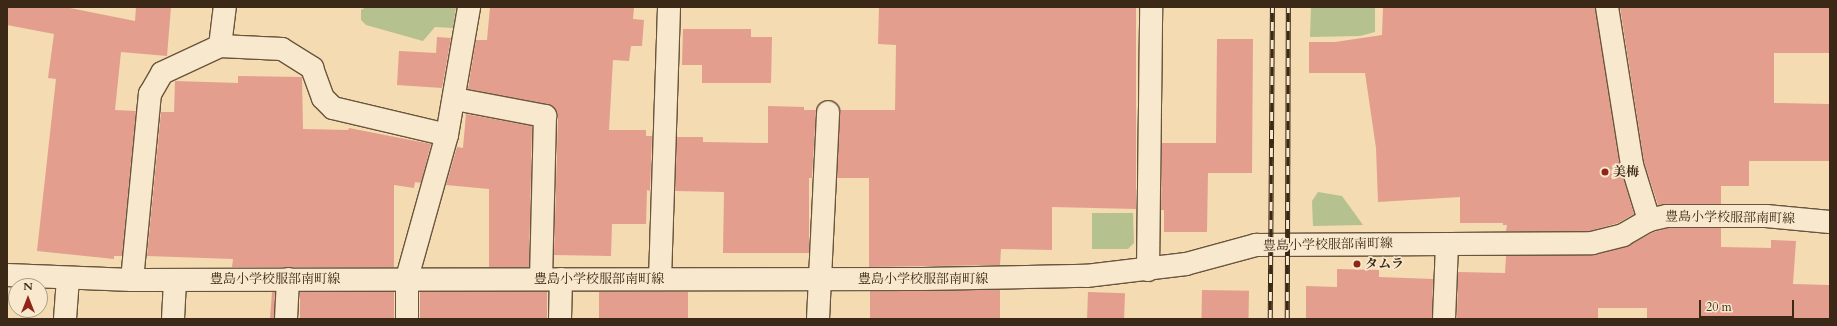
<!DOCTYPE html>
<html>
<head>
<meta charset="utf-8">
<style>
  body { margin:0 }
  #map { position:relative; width:1837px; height:326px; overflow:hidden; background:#f4dbb2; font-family:Cardo,"Noto Serif JP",serif }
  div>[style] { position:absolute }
  .green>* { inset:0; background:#b6c190 }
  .building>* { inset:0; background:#e39e8e; transform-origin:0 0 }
  .roads { filter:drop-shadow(1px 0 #69553d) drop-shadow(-1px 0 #69553d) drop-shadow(0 1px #69553d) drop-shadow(0 -1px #69553d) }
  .minor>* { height:22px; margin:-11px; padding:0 11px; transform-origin:11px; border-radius:11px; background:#f8e8cd }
  .rail>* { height:4.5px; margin-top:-2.25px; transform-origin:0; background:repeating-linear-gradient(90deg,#f8e8cd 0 9px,#3b2816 0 18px); box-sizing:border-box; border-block:1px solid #3b2816 }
  .dots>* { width:11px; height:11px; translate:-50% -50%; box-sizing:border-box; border:2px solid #f8e8cd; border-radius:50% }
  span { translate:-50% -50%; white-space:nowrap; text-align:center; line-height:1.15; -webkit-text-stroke:3.5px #f8e8cd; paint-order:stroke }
  .poi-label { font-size:13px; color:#3b2816; font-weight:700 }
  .left { translate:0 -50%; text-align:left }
  .street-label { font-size:13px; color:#3b2816 }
  .frame { position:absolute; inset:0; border:8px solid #3b2816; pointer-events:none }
  .north { position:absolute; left:8px; top:278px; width:40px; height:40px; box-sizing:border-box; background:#f8e8cd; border:1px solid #ac9b84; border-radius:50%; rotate:0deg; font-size:11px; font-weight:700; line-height:16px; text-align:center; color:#3b2816 }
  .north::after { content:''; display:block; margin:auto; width:14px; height:18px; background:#8f2418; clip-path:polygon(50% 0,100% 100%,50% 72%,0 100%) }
  .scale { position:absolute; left:1699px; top:300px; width:95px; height:18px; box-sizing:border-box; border:2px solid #3b2816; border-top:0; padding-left:5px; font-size:12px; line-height:14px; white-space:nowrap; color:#3b2816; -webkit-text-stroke:3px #f8e8cd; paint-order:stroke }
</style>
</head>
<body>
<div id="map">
  <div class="green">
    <i style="clip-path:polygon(366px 7px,456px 7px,453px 28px,435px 27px,423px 41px,366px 25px,361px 20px,361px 10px)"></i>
    <i style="clip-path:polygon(1311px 7px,1375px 7px,1375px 32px,1360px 36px,1310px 37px)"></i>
    <i style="clip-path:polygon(1318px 192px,1342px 196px,1363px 225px,1313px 226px,1312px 201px)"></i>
    <i style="clip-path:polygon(1092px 213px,1133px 213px,1134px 243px,1128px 249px,1092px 249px)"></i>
  </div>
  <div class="building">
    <i style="clip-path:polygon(7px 7px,65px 7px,135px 21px,136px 7px,171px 7px,167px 56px,121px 52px,115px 110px,136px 111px,122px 256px,114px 256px,114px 259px,37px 251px,56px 79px,48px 78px,54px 34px,7px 25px)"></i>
    <i style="clip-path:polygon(490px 7px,634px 8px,633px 19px,644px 20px,642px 46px,631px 46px,629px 61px,613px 60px,609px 130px,646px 130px,646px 136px,652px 136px,650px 191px,647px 190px,646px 224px,612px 224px,611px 256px,554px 255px,558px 116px,553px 106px,468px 89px,476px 40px,487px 40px)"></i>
    <i style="clip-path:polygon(879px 7px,1136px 7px,1136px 209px,1052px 207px,1052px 250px,1001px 249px,1000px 265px,869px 267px,869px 178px,837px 178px,840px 110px,895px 110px,896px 45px,878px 44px)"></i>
    <i style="clip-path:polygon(1383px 7px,1595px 7px,1620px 167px,1634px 214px,1618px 223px,1590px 231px,1506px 231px,1507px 225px,1503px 225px,1503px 223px,1460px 223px,1460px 197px,1378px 202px,1376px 148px,1365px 73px,1309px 73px,1309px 42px,1335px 42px,1382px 35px)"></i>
    <i style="clip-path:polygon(1620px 7px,1830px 7px,1830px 53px,1774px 53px,1774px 103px,1830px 104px,1830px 161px,1749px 161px,1749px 186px,1721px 186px,1721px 204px,1658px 205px,1644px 162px)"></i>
    <i style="clip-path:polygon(683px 29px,751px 29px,751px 37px,772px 37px,771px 83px,702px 83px,702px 65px,682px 65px)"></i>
    <i style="clip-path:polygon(437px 37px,451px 38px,442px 88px,397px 85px,399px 51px,436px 53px)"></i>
    <i style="clip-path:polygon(1217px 39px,1253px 39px,1252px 173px,1208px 173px,1207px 232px,1164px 232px,1164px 210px,1161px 210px,1162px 143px,1216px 143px)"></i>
    <i style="clip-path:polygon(238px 76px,302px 77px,303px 129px,348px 130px,349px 128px,431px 144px,421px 183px,415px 182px,414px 188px,394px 185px,394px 267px,232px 267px,233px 259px,147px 256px,161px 112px,174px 112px,175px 81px,238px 83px)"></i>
    <i style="clip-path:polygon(768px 106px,804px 107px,804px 110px,816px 110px,812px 178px,809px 178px,809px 253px,723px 253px,724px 192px,675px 191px,677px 137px,703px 137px,703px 142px,768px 143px)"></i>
    <i style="clip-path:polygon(466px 114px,532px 126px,529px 267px,489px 267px,489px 189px,446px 185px,457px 147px,463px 148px)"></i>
    <i style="clip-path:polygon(1668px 228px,1721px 228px,1721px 247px,1771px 248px,1771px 240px,1796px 241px,1793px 284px,1830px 285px,1830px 319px,1647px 319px,1647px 308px,1598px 308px,1598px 319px,1457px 319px,1458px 272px,1505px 273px,1506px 256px,1595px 255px,1626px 247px,1654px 232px)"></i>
    <i style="clip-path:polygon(1337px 269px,1379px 270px,1379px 277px,1433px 279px,1432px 319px,1306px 319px,1306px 286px,1337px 287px)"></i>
    <i style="left:1000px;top:290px;width:29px;height:130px;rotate:90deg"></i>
    <i style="left:1202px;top:290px;width:47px;height:29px;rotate:1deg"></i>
    <i style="clip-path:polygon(272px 292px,275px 292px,274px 319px,270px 319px)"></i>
    <i style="left:300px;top:292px;width:94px;height:27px"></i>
    <i style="left:420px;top:292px;width:127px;height:27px"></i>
    <i style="left:599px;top:292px;width:89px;height:27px"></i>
    <i style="left:1088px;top:292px;width:37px;height:27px;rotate:2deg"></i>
  </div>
  <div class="roads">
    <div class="minor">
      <i style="left:1607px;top:7px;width:160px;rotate:81deg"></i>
      <i style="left:1632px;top:165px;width:58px;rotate:72.8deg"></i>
      <i style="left:220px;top:46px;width:62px;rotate:2.8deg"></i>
      <i style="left:282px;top:49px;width:36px;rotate:32deg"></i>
      <i style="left:312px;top:68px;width:32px;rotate:70deg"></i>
      <i style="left:323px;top:98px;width:14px;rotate:45deg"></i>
      <i style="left:333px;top:108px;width:117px;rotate:13.3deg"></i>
      <i style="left:455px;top:99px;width:92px;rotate:10.7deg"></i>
      <i style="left:545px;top:116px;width:163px;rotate:91.4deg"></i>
      <i style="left:1148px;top:270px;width:263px;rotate:-89.3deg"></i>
      <i style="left:7px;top:275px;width:125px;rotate:2.3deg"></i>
      <i style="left:132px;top:280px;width:791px;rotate:-0.07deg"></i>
      <i style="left:923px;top:279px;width:163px;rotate:-1.1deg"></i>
      <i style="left:1086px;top:276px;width:101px;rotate:-6.8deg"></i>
      <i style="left:1186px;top:264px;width:73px;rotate:-15.2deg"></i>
      <i style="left:1256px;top:245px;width:336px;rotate:-0.3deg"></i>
      <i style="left:1592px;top:243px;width:32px;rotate:-14deg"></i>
      <i style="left:1623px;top:235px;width:30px;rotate:-30deg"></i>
      <i style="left:1649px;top:220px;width:18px;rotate:-13deg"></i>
      <i style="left:1667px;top:216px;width:99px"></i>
      <i style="left:1766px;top:216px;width:64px;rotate:5.4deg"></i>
      <i style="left:660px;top:279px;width:272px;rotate:-88.1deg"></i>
      <i style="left:132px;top:280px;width:187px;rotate:-84.5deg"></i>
      <i style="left:150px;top:94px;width:24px;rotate:-60deg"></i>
      <i style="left:162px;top:73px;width:64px;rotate:-25deg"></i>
      <i style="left:220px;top:46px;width:39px;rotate:-83deg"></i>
      <i style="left:65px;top:319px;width:41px;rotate:-85.8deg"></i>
      <i style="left:173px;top:319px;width:39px;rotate:-87deg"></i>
      <i style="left:286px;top:319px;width:40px;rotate:-87.1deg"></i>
      <i style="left:407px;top:319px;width:41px;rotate:-90deg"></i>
      <i style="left:407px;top:278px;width:148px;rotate:-74.4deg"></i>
      <i style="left:447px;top:135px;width:130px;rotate:-80.2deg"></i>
      <i style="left:560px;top:319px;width:40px;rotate:-88.6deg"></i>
      <i style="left:818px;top:319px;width:207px;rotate:-87.2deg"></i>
      <i style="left:1444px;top:319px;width:75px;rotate:-87.7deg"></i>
    </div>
  </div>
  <div class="rail">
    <i style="left:1270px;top:319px;width:312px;rotate:-89.6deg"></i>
    <i style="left:1287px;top:319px;width:312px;rotate:-89.8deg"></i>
  </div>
  <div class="dots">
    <i style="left:1605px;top:172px;background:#8f2418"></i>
    <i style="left:1357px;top:264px;background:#8f2418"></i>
  </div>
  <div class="poi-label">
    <span class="left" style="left:1613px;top:172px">美梅</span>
    <span class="left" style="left:1365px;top:264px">タムラ</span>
  </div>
  <div class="street-label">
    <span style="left:1730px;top:218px;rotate:1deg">豊島小学校服部南町線</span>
    <span style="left:1328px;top:245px;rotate:-1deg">豊島小学校服部南町線</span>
    <span style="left:275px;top:279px">豊島小学校服部南町線</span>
    <span style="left:599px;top:279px">豊島小学校服部南町線</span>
    <span style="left:923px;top:279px">豊島小学校服部南町線</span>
  </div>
  <div class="frame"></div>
  <div class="north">N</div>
  <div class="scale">20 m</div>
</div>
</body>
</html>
